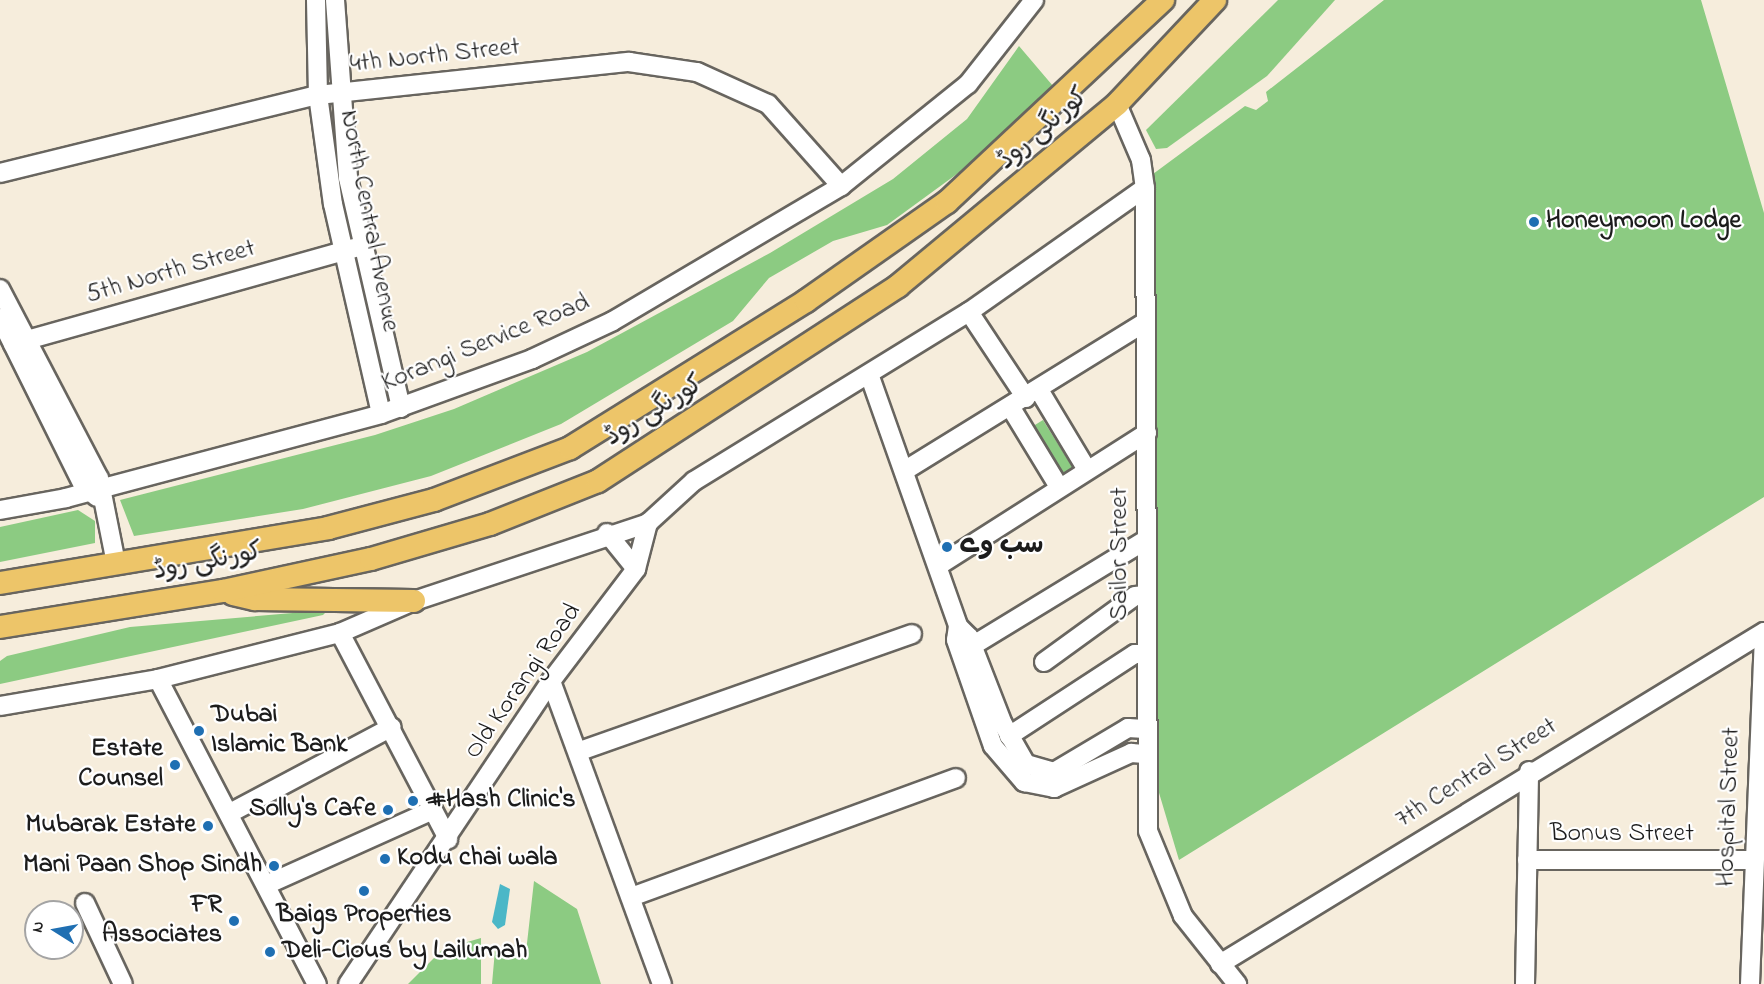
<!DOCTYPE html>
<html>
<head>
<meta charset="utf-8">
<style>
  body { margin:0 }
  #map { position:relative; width:1764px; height:984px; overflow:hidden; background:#f6eddc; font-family:"Indie Flower","Playpen Sans Arabic",sans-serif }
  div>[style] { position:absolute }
  .green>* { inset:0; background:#8ccb82; transform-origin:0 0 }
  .water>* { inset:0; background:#4bb7c7 }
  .roads { filter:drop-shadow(2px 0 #68655f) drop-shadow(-2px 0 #68655f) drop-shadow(0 2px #68655f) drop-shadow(0 -2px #68655f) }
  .minor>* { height:18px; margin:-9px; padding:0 9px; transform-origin:9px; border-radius:9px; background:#fff }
  .major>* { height:22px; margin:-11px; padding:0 11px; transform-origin:11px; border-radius:11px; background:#edc569 }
  .dots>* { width:16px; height:16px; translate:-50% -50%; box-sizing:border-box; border:3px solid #fff; border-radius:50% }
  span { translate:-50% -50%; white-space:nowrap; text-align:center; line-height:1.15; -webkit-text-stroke:4.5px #fff; paint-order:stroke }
  .street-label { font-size:26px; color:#1c1c1c }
  .poi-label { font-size:26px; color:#1c1c1c; font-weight:700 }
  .left { translate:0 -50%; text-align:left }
  .right { translate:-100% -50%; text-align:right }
  .north { position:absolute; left:24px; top:900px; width:60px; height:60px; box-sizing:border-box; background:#fff; border:2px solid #a4a4a4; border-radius:50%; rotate:281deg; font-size:16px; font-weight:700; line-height:24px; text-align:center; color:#1c1c1c }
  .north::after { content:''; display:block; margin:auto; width:21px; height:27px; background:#1f6fb2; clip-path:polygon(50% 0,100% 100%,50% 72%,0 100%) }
</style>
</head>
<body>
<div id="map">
  <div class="green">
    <i style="clip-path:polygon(1278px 0,1335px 0,1267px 76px,1167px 148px,1156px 149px,1146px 130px)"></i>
    <i style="clip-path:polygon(1384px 0,1701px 0,1764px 213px,1764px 497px,1179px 860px,1154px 776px,1153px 174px,1245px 106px,1256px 110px,1268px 101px,1266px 92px)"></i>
    <i style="clip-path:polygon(1019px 46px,1053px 86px,961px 171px,887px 225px,833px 241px,769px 278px,733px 321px,561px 424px,431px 476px,303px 509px,134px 536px,120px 500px,375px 435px,454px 409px,587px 352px,770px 253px,893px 179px,967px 119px)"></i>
    <i style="left:1043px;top:420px;width:58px;height:12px;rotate:58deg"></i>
    <i style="clip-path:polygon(78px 510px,95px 521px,95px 543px,0 562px,0 527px)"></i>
    <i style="clip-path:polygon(328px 610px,323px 615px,0 684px,0 661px,7px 656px,130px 627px)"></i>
    <i style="clip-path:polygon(534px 881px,577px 909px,601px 984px,492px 984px,495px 950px,507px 951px,508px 942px,526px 952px)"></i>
    <i style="clip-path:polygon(481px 938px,481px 984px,408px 984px,443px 949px)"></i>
  </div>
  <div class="water">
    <i style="clip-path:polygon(500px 884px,510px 889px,505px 925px,498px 929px,492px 922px)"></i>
  </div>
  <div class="roads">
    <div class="minor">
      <i style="left:316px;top:0;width:95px;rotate:88.8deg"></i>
      <i style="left:318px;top:95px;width:110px;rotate:82.2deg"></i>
      <i style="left:333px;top:204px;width:215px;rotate:77.1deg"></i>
      <i style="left:335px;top:0;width:178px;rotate:85.8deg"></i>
      <i style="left:348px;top:178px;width:236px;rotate:77deg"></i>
      <i style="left:1117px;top:104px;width:61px;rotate:66.8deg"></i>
      <i style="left:1141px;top:160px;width:28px;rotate:82deg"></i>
      <i style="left:1145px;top:188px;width:643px;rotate:89.73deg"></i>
      <i style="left:1148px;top:831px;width:92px;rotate:67.6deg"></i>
      <i style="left:1183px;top:916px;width:87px;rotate:51.5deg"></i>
      <i style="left:0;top:173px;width:327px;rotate:-13.8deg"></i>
      <i style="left:318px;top:95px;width:313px;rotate:-6.1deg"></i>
      <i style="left:629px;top:62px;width:69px;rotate:8.4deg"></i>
      <i style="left:697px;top:72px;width:78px;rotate:24.3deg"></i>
      <i style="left:768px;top:104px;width:110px;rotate:48.3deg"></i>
      <i style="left:0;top:289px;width:213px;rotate:62.4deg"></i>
      <i style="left:99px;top:478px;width:87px;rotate:78.7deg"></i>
      <i style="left:969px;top:312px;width:103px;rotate:56.5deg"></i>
      <i style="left:0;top:318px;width:186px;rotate:63.6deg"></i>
      <i style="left:83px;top:485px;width:18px;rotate:41deg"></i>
      <i style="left:13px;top:344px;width:355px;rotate:-15.7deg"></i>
      <i style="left:869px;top:374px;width:267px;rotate:70.5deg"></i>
      <i style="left:958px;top:626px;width:16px;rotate:45deg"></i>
      <i style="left:969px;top:637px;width:93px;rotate:68.7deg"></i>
      <i style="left:1003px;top:724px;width:46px;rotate:60.1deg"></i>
      <i style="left:1026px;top:764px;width:29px;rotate:16deg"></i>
      <i style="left:1054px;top:772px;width:86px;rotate:-30.7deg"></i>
      <i style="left:1128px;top:728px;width:17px;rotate:3deg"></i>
      <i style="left:1039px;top:390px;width:93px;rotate:59deg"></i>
      <i style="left:1011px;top:408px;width:92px;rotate:58.7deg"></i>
      <i style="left:904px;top:471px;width:283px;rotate:-31.7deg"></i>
      <i style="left:0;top:510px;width:67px;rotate:-10.3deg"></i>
      <i style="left:66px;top:498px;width:326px;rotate:-14.9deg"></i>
      <i style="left:381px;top:414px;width:161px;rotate:-20deg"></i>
      <i style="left:532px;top:359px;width:89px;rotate:-25.1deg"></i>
      <i style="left:613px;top:321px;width:265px;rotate:-30.6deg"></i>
      <i style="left:841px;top:186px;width:163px;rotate:-38.8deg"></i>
      <i style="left:968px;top:84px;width:107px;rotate:-51.8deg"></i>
      <i style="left:607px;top:533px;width:46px;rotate:51.1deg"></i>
      <i style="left:938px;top:566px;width:248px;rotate:-32.5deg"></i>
      <i style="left:958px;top:626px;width:14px;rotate:98deg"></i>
      <i style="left:956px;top:640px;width:112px;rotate:70.8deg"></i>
      <i style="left:993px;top:746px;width:48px;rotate:49.3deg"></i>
      <i style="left:1024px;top:782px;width:31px;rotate:11deg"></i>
      <i style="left:1054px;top:788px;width:85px;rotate:-24.4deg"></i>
      <i style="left:1131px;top:753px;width:14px;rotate:4deg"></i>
      <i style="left:340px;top:633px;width:233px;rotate:62.3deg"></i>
      <i style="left:972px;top:646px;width:205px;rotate:-31.4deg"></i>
      <i style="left:1044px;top:662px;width:112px;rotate:-36deg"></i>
      <i style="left:1135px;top:596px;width:11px;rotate:-5deg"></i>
      <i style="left:158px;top:679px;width:344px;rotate:62.5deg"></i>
      <i style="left:551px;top:681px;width:323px;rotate:69.9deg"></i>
      <i style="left:0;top:706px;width:160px;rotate:-9.7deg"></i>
      <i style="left:158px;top:679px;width:188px;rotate:-14.2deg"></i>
      <i style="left:340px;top:633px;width:81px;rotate:-23.4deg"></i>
      <i style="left:414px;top:601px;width:247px;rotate:-18.4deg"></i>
      <i style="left:648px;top:523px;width:62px;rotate:-42.4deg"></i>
      <i style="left:694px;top:481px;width:323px;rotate:-31.6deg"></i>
      <i style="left:969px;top:312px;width:215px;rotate:-35.2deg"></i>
      <i style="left:1009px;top:736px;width:150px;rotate:-33.1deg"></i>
      <i style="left:1135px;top:654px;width:10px"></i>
      <i style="left:580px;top:751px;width:352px;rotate:-19.4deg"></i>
      <i style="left:230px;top:813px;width:183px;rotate:-28deg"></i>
      <i style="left:1527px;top:860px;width:226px"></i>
      <i style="left:266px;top:885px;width:183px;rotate:-24.2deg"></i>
      <i style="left:631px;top:897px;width:346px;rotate:-20.1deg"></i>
      <i style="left:85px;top:903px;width:89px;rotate:64.9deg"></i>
      <i style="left:1220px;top:964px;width:637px;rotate:-31.4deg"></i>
      <i style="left:348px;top:984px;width:365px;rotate:-56.2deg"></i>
      <i style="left:551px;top:681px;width:141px;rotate:-52.8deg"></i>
      <i style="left:636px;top:569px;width:48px;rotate:-75.4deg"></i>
      <i style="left:1525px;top:984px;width:213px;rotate:-88.9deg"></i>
      <i style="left:1750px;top:984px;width:352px;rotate:-87.7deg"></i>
    </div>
    <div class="major">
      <i style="left:0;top:583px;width:333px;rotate:-9.5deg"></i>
      <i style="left:328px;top:528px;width:110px;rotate:-14.8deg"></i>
      <i style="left:434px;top:500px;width:146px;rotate:-20.9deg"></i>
      <i style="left:570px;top:448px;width:278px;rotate:-31.9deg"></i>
      <i style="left:806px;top:301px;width:172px;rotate:-35.1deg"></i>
      <i style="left:947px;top:202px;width:296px;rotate:-43.1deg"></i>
      <i style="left:233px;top:594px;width:23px;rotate:13deg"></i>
      <i style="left:255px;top:599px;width:159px;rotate:0.7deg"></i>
      <i style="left:0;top:627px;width:226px;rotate:-9.2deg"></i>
      <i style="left:223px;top:591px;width:151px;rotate:-12.2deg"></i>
      <i style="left:371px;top:559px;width:124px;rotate:-16.4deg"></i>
      <i style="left:490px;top:524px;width:116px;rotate:-21.7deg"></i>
      <i style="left:598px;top:481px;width:358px;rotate:-33deg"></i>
      <i style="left:898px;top:286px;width:285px;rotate:-39.7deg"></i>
      <i style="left:1117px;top:104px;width:143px;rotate:-46.7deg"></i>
    </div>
  </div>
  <div class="dots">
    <i style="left:1534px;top:222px;background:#1f6fb2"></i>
    <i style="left:947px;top:547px;background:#1f6fb2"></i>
    <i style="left:199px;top:731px;background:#1f6fb2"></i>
    <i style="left:175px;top:765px;background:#1f6fb2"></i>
    <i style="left:413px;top:801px;background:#1f6fb2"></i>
    <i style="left:388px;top:810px;background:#1f6fb2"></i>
    <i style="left:208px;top:826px;background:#1f6fb2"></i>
    <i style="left:385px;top:859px;background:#1f6fb2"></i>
    <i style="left:274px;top:866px;background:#1f6fb2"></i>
    <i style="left:364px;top:891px;background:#1f6fb2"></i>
    <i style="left:234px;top:921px;background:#1f6fb2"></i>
    <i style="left:270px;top:952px;background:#1f6fb2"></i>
  </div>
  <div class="street-label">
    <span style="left:435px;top:57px;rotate:-6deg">4th North Street</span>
    <span style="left:1044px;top:130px;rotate:-41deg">کورنگی روڈ</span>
    <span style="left:368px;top:221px;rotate:79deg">North Central Avenue</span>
    <span style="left:171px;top:273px;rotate:-16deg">5th North Street</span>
    <span style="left:486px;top:344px;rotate:-22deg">Korangi Service Road</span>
    <span style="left:655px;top:412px;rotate:-32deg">کورنگی روڈ</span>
    <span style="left:1121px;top:554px;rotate:-90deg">Sailor Street</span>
    <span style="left:208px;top:563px;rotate:-11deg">کورنگی روڈ</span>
    <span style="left:524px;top:682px;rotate:-55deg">Old Korangi Road</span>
    <span style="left:1477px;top:774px;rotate:-32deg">7th Central Street</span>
    <span style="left:1730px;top:807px;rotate:-88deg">Hospital Street</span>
    <span style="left:1622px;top:835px">Bonus Street</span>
  </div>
  <div class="poi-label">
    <span class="left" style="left:1546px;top:222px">Honeymoon Lodge</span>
    <span class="left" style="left:959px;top:547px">سب وے</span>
    <span class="left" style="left:211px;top:731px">Dubai<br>Islamic Bank</span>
    <span class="right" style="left:163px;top:765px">Estate<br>Counsel</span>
    <span class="left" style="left:426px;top:801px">#Hash Clinic's</span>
    <span class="right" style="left:376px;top:810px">Solly's Cafe</span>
    <span class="right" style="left:196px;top:826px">Mubarak Estate</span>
    <span class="left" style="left:397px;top:859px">Kodu chai wala</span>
    <span class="right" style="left:262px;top:866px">Mani Paan Shop Sindh</span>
    <span class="right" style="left:222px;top:921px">FR<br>Associates</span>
    <span style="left:364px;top:916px">Baigs Properties</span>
    <span class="left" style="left:282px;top:952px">Deli-Cious by Lailumah</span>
  </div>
  <div class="north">N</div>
</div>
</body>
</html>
